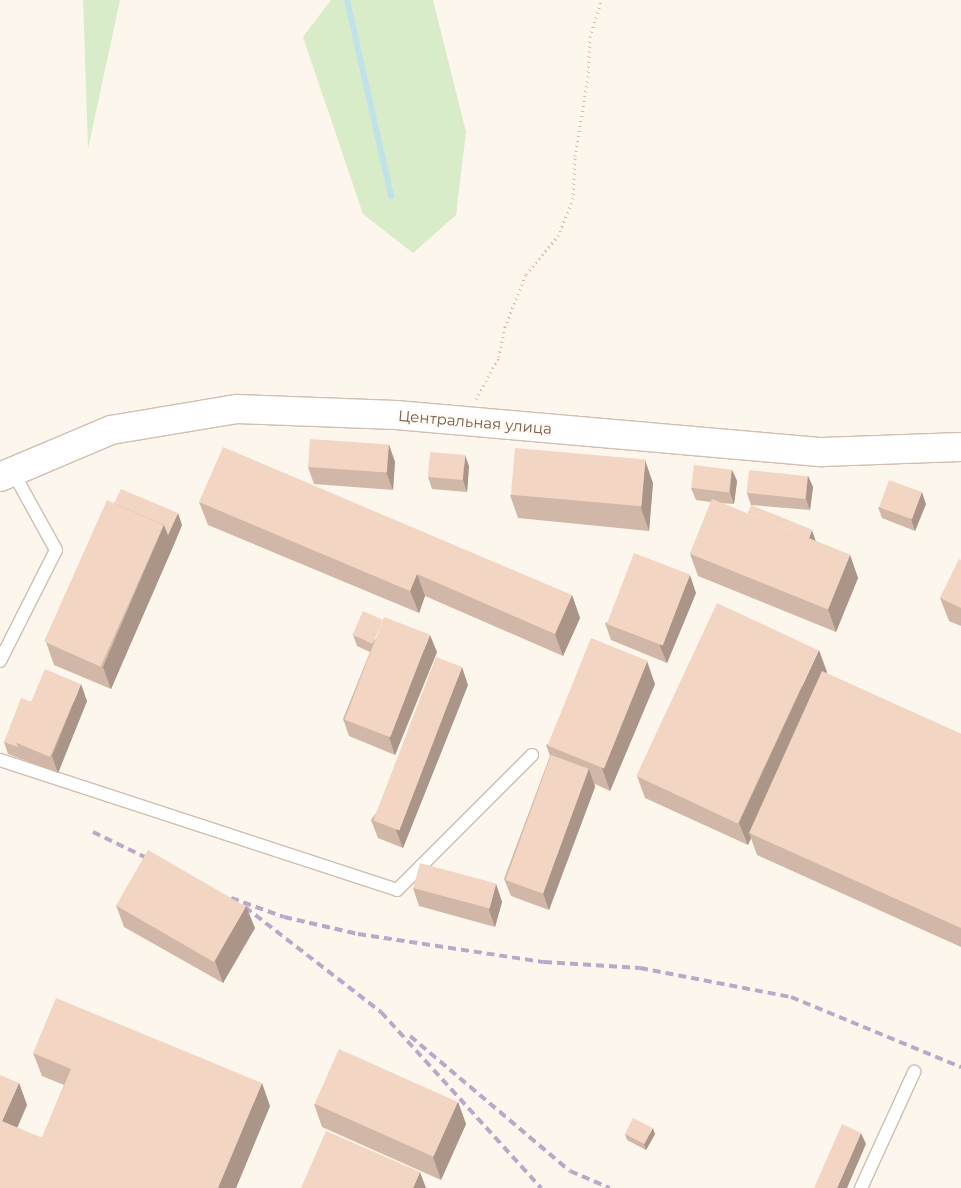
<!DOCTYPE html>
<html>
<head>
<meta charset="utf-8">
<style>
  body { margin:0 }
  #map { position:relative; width:961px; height:1188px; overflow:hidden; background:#fdf6ec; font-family:Montserrat,sans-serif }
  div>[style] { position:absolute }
  .green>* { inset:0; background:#d8ecc9 }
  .stream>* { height:6px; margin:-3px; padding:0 3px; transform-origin:3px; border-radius:3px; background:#bfe3e8 }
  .path>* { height:3px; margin-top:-1.5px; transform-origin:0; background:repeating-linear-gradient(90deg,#d9b8a5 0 1px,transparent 0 5px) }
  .roads { filter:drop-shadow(1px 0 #d1beb0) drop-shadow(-1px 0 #d1beb0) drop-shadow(0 1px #d1beb0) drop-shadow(0 -1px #d1beb0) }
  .lane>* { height:12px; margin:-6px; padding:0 6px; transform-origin:6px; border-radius:6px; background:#fff }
  .secondary>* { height:28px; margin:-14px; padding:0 14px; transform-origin:14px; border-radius:14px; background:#fff }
  .rail>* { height:4px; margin-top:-2px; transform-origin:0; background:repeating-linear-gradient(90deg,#b9a8c9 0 8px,transparent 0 13px) }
  .wall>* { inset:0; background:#d1b7a8 }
  .shaded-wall>* { inset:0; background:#aa9588 }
  .building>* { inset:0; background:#f3d5c3; transform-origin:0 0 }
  span { translate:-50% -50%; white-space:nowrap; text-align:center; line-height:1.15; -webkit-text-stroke:4.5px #fffaf3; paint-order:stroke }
  .street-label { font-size:15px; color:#7a5c4d }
</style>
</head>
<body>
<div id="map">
  <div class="green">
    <i style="clip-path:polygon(83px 0,120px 0,88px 149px)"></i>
    <i style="clip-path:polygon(331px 0,433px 0,466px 132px,456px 215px,413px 253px,363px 214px,303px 37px)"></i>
  </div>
  <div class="stream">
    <i style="left:347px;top:0;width:201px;rotate:77.3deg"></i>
  </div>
  <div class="path">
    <i style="left:476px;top:399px;width:48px;rotate:-61.3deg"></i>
    <i style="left:499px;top:357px;width:31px;rotate:-79deg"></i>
    <i style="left:505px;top:327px;width:57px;rotate:-68.4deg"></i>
    <i style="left:526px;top:274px;width:50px;rotate:-49.9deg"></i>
    <i style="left:558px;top:236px;width:40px;rotate:-68deg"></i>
    <i style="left:573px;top:199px;width:43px;rotate:-87.3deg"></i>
    <i style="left:575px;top:156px;width:80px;rotate:-80.7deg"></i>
    <i style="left:588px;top:77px;width:40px;rotate:-87.1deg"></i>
    <i style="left:590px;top:37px;width:39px;rotate:-73deg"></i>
  </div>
  <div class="roads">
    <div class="lane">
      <i style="left:0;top:661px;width:124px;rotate:-63.2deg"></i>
      <i style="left:56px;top:550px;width:89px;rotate:-118.9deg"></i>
      <i style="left:0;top:760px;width:418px;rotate:18.1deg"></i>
      <i style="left:397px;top:890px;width:191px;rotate:-45deg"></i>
      <i style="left:861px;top:1188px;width:128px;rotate:-65.4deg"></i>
    </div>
    <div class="secondary">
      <i style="left:0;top:477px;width:121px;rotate:-22.9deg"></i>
      <i style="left:111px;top:430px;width:128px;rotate:-9.5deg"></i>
      <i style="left:237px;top:409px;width:159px;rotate:2.2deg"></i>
      <i style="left:396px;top:415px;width:428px;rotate:5deg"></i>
      <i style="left:822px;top:452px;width:139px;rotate:-2.1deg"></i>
    </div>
  </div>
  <div class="rail">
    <i style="left:93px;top:832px;width:69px;rotate:25.8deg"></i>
    <i style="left:231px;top:898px;width:56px;rotate:19.7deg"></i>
    <i style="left:284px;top:917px;width:76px;rotate:12.9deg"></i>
    <i style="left:358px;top:934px;width:188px;rotate:8.6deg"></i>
    <i style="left:544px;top:962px;width:96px;rotate:3.6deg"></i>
    <i style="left:640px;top:968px;width:154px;rotate:10.9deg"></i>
    <i style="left:791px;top:997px;width:184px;rotate:22.4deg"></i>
    <i style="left:245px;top:907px;width:172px;rotate:37.7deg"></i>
    <i style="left:381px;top:1012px;width:238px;rotate:47.7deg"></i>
    <i style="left:410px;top:1036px;width:209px;rotate:40.2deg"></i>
    <i style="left:570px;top:1171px;width:43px;rotate:23deg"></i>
  </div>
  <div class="wall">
    <i style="clip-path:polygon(389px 445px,395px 462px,393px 490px,314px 484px,308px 467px)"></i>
    <i style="clip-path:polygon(469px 466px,467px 492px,432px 489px,428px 477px)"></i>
    <i style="clip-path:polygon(732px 470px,737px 481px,734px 504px,720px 503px,850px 555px,858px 578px,836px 632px,698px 576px,690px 554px,711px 502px,696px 500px,691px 488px)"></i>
    <i style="clip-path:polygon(808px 476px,813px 487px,810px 510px,751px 505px,747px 493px)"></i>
    <i style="clip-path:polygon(653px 483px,649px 531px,518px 518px,510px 495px)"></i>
    <i style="clip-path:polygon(199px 502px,572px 595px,580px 618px,563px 656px,425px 596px,419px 613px,208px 525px)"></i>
    <i style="clip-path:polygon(114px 503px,182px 525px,111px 689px,54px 665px,46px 642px)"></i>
    <i style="clip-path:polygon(926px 504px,915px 531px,882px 518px,878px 507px)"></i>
    <i style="clip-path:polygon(961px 560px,961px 626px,949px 621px,940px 598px)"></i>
    <i style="clip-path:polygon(696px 593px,667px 663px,611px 640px,605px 623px)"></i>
    <i style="clip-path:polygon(353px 635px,437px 652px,395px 755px,349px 736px,343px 719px,370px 652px,357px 646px)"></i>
    <i style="clip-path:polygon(827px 672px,827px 674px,961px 734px,961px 947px,757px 855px,751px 838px,748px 845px,645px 798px,637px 776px)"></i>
    <i style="clip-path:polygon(655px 684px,610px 791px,595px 784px,595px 787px,549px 910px,511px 896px,504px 879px,550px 756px,546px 745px)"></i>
    <i style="clip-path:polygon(468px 685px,403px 848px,378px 838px,371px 820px)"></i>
    <i style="clip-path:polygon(87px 701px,58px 773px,8px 754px,4px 742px,32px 702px)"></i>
    <i style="clip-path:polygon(496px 884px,502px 902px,495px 927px,419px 906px,413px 888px)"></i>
    <i style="clip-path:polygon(116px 905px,255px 928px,223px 983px,124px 927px)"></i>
    <i style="clip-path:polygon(33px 1053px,270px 1106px,236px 1188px,0 1188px,19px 1083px,27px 1105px,17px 1128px,42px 1138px,64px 1085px,42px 1076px)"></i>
    <i style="clip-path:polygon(458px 1102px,466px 1124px,441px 1180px,322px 1127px,314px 1104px)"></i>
    <i style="clip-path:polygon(625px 1134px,655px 1134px,646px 1150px,627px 1140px)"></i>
  </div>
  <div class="shaded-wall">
    <i style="clip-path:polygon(389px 445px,395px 462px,393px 490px,386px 472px)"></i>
    <i style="clip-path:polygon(465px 455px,469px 466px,467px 492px,463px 480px)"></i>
    <i style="clip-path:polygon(645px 460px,653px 483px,649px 531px,641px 508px)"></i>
    <i style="clip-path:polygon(732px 470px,737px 481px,734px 504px,730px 492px)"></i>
    <i style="clip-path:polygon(808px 476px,813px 487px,810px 510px,806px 499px)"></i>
    <i style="clip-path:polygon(922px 492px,926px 504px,915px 531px,911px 519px)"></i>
    <i style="clip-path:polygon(178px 513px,182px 525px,173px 547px,168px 535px)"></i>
    <i style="clip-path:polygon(164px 525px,173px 547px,111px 689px,103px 667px)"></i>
    <i style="clip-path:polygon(812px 530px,816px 542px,806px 546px)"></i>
    <i style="clip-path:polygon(850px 555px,858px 578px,836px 632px,828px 609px)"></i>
    <i style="clip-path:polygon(417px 574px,425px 596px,419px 613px,410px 591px)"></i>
    <i style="clip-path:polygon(690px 575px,696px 593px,667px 663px,660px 646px)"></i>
    <i style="clip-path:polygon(572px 595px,580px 618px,563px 656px,555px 634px)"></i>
    <i style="clip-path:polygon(430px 635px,437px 652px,395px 755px,389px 737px)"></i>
    <i style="clip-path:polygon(819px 650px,827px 672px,752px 835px,749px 833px,751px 838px,748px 845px,739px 823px)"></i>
    <i style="clip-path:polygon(647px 661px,655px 684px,610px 791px,602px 768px)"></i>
    <i style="clip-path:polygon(462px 667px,468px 685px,403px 848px,396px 830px)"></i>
    <i style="clip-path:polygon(81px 684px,87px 701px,58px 773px,52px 756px)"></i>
    <i style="clip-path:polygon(589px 769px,595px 787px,549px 910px,543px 893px)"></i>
    <i style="clip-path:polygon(496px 884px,502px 902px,495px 927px,489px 910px)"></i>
    <i style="clip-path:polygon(246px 906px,255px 928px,223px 983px,215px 961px)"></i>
    <i style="clip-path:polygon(19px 1083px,27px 1105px,10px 1144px,2px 1121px)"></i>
    <i style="clip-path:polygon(262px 1083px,270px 1106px,236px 1188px,218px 1188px)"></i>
    <i style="clip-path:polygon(458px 1102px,466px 1124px,441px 1180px,433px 1157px)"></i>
    <i style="clip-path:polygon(653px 1128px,655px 1134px,646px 1150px,644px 1144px)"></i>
    <i style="clip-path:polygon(861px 1133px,866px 1144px,847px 1188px,837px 1188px)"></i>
    <i style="clip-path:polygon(420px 1172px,426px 1188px,413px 1188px)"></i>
  </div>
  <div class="building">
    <i style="left:310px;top:439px;width:79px;height:28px;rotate:4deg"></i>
    <i style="clip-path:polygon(223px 447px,572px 595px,555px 634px,417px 574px,410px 591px,199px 502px)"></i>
    <i style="left:515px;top:448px;width:131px;height:47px;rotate:5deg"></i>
    <i style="left:430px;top:452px;width:35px;height:25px;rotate:5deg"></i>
    <i style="left:694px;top:465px;width:38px;height:23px;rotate:7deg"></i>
    <i style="left:749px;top:470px;width:59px;height:23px;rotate:6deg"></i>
    <i style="left:889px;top:480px;width:35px;height:29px;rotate:20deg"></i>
    <i style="clip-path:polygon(121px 489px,178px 513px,168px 535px,164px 525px,114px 503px)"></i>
    <i style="left:712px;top:499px;width:149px;height:59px;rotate:22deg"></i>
    <i style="left:107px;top:500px;width:62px;height:155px;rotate:24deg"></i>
    <i style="left:751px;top:505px;width:66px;height:9px;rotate:22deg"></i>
    <i style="left:634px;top:553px;width:60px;height:76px;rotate:21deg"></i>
    <i style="clip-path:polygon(959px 559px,961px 560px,961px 608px,940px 598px)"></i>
    <i style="left:717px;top:603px;width:112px;height:191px;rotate:25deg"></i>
    <i style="left:363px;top:611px;width:22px;height:26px;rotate:24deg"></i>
    <i style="left:384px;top:617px;width:49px;height:110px;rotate:21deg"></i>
    <i style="left:591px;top:638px;width:61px;height:116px;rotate:22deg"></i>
    <i style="left:436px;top:657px;width:28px;height:175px;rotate:21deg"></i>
    <i style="left:45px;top:669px;width:39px;height:79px;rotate:23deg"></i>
    <i style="clip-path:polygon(822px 671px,961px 734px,961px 928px,749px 833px)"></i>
    <i style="clip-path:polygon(21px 698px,32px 702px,16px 742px,18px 747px,4px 742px)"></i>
    <i style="left:551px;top:755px;width:40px;height:133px;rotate:20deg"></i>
    <i style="left:148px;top:850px;width:113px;height:64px;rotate:30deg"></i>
    <i style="left:420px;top:863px;width:79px;height:26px;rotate:15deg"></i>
    <i style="clip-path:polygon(56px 998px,262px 1083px,218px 1188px,0 1188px,0 1075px,19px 1083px,2px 1121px,42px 1138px,71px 1069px,33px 1053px)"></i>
    <i style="left:339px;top:1049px;width:130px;height:60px;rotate:24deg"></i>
    <i style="left:633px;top:1118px;width:22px;height:18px;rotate:27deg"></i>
    <i style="clip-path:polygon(842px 1124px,861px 1133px,837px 1188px,814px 1188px)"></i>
    <i style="clip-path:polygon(326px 1131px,420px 1172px,413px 1188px,301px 1188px)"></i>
  </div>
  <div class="street-label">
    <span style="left:475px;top:422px;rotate:5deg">Центральная улица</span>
  </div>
</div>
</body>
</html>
